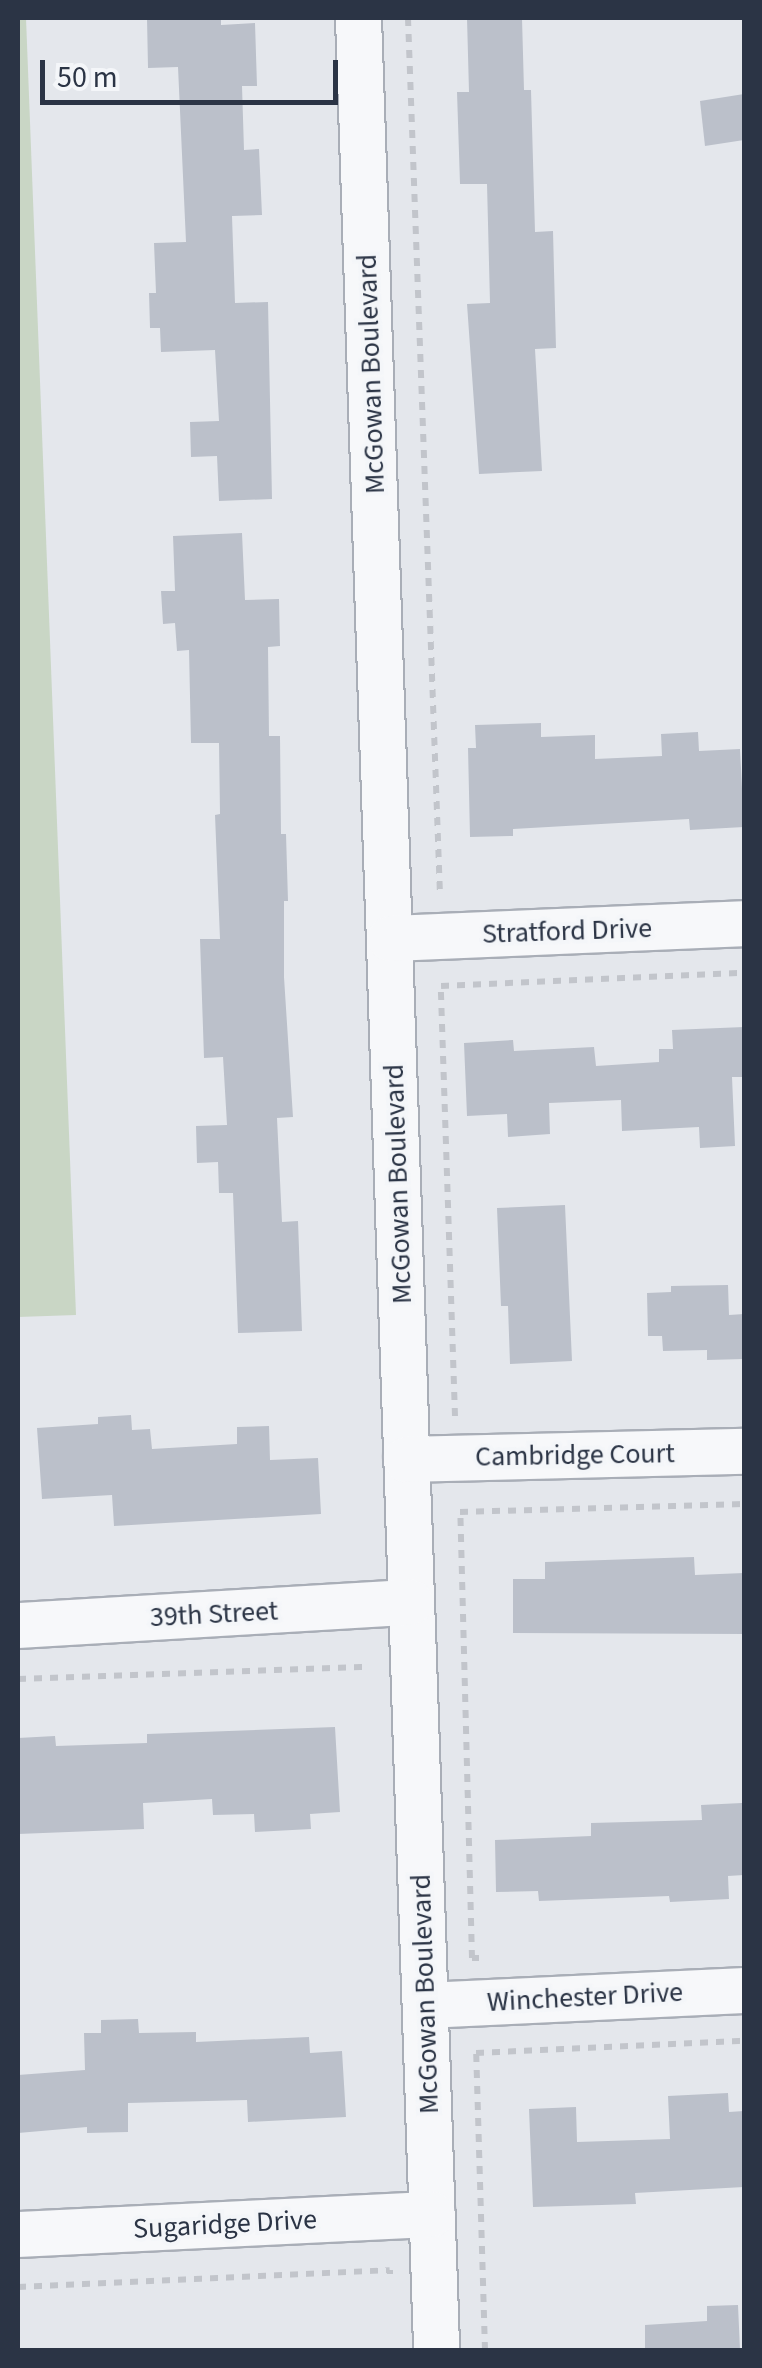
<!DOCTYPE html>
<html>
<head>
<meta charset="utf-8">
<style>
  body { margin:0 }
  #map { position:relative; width:762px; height:2368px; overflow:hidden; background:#e4e7ec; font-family:"Source Sans 3",sans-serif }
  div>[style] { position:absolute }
  .green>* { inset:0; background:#c9d6c5 }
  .building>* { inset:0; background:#bbc0ca }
  .path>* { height:6px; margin-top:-3px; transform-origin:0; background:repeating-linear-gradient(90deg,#c2c5cb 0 8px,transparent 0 16px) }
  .roads { filter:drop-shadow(2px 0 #a9aeb7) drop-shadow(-2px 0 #a9aeb7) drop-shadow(0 2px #a9aeb7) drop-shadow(0 -2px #a9aeb7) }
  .minor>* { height:45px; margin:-22.5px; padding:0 22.5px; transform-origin:22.5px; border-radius:22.5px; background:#f7f8fa }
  span { translate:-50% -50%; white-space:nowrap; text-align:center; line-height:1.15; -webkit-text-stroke:8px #f4f6f9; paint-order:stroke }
  .street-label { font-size:28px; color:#2b3445 }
  .frame { position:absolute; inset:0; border:20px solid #2b3445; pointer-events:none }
  .scale { position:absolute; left:40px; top:60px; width:298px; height:45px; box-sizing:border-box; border:5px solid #2b3445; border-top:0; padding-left:12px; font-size:30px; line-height:35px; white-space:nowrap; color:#2b3445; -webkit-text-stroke:8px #f4f6f9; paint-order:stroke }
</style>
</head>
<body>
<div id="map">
  <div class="green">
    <i style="clip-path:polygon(18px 18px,26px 18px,76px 1315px,18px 1317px)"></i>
  </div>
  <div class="building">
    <i style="clip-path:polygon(147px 18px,221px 18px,221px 25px,255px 23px,257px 86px,242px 86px,244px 150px,259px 149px,262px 215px,232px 216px,235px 303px,268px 302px,272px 499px,219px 501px,217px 456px,191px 457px,190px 422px,219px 421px,215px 350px,161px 352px,160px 328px,150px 328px,149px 293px,156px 293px,154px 243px,186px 242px,178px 67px,148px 68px)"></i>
    <i style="clip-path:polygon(467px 18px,522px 18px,524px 90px,531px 90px,535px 232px,553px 231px,556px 348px,535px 349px,542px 471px,479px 474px,467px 304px,490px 303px,487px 184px,460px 184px,457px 92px,469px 92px)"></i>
    <i style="clip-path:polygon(744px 94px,744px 140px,705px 146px,700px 101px)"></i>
    <i style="clip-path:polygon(242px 533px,245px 600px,279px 599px,280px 646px,268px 647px,269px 736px,280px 736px,281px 834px,286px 834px,288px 901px,284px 901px,284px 977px,293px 1117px,277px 1118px,282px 1222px,298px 1221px,302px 1331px,238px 1333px,233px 1193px,219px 1193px,218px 1162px,197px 1163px,196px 1126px,227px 1125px,223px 1057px,204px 1058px,200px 939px,220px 939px,215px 815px,220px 814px,219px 743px,191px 743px,189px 650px,177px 651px,175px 623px,163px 624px,161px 591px,175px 591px,173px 536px)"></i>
    <i style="clip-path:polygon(541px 723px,541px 737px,595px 735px,595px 759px,662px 756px,661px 734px,698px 732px,699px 751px,740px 749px,744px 827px,690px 830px,689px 819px,513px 829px,513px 836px,470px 837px,468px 748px,476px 748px,475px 725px)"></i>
    <i style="clip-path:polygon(744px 1027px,744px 1077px,732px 1077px,735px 1146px,700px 1148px,699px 1127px,622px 1131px,621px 1100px,549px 1103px,550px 1134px,508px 1137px,507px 1114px,467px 1116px,464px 1043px,513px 1040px,514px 1051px,594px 1047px,596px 1066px,659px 1062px,659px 1049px,673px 1049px,672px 1030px)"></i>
    <i style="clip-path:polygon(565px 1205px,572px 1361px,510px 1364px,508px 1306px,501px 1306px,497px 1208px)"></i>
    <i style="clip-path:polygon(728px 1285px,729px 1315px,744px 1314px,744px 1359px,707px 1360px,707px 1350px,663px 1351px,662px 1336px,648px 1336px,647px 1293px,671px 1292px,671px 1286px)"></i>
    <i style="clip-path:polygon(131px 1415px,132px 1430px,150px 1429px,152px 1449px,237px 1444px,237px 1427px,269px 1426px,270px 1460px,318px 1458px,321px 1514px,114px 1526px,112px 1495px,42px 1499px,37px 1428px,98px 1424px,98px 1417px)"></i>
    <i style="clip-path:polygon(694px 1557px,695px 1575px,744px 1573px,744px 1634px,513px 1633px,513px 1579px,545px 1579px,545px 1562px)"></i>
    <i style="clip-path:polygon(335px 1727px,340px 1812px,310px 1814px,311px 1829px,255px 1832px,254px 1814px,213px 1815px,212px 1799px,143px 1803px,144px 1829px,18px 1834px,18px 1738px,55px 1736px,56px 1746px,147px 1743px,147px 1734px)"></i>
    <i style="clip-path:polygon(742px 1803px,744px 1875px,728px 1876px,729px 1899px,670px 1902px,669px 1896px,539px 1901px,538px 1891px,496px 1892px,495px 1840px,591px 1836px,591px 1823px,702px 1820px,701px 1805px)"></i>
    <i style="clip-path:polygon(138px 2019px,139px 2033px,196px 2032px,196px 2042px,309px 2037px,310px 2053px,342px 2051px,346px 2117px,248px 2122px,247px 2100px,128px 2103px,128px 2132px,87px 2133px,87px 2127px,18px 2133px,18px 2075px,85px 2070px,84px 2033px,101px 2033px,101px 2020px)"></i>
    <i style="clip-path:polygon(728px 2093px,729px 2112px,744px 2111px,744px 2187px,635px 2193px,636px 2204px,533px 2207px,529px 2109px,576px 2107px,577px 2142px,670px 2139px,668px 2096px)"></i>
    <i style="clip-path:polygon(738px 2305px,740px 2350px,645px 2350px,645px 2325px,707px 2321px,707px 2306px)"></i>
  </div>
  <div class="path">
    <i style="left:408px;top:18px;width:876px;rotate:87.91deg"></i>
    <i style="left:455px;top:1416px;width:430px;rotate:-91.9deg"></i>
    <i style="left:441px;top:986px;width:303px;rotate:-2.5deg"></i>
    <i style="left:18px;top:1679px;width:350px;rotate:-2deg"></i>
    <i style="left:479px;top:1958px;width:7px;rotate:180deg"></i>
    <i style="left:472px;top:1958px;width:446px;rotate:-91.5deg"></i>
    <i style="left:460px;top:1512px;width:284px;rotate:-1.6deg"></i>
    <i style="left:18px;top:2287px;width:372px;rotate:-2.6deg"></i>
    <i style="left:390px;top:2270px;width:4px;rotate:90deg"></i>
    <i style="left:485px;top:2350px;width:297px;rotate:-91.7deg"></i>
    <i style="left:476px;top:2053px;width:268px;rotate:-2.6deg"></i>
  </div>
  <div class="roads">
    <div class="minor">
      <i style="left:358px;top:18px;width:2333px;rotate:88.08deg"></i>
      <i style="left:390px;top:938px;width:354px;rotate:-2.4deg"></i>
      <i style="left:406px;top:1459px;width:338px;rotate:-1.4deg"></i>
      <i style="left:18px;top:1625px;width:393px;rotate:-3.4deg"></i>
      <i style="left:426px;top:2005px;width:318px;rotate:-2.7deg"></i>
      <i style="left:18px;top:2234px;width:414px;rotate:-2.8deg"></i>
    </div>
  </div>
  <div class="street-label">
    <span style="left:371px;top:374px;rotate:-92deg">McGowan Boulevard</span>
    <span style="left:567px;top:931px;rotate:-2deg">Stratford Drive</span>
    <span style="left:398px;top:1184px;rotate:-92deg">McGowan Boulevard</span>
    <span style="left:575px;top:1455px;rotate:-1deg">Cambridge Court</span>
    <span style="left:214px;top:1614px;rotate:-3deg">39th Street</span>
    <span style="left:425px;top:1994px;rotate:-92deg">McGowan Boulevard</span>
    <span style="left:585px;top:1997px;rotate:-3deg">Winchester Drive</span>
    <span style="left:225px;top:2224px;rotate:-3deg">Sugaridge Drive</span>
  </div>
  <div class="frame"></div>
  <div class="scale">50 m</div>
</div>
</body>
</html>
